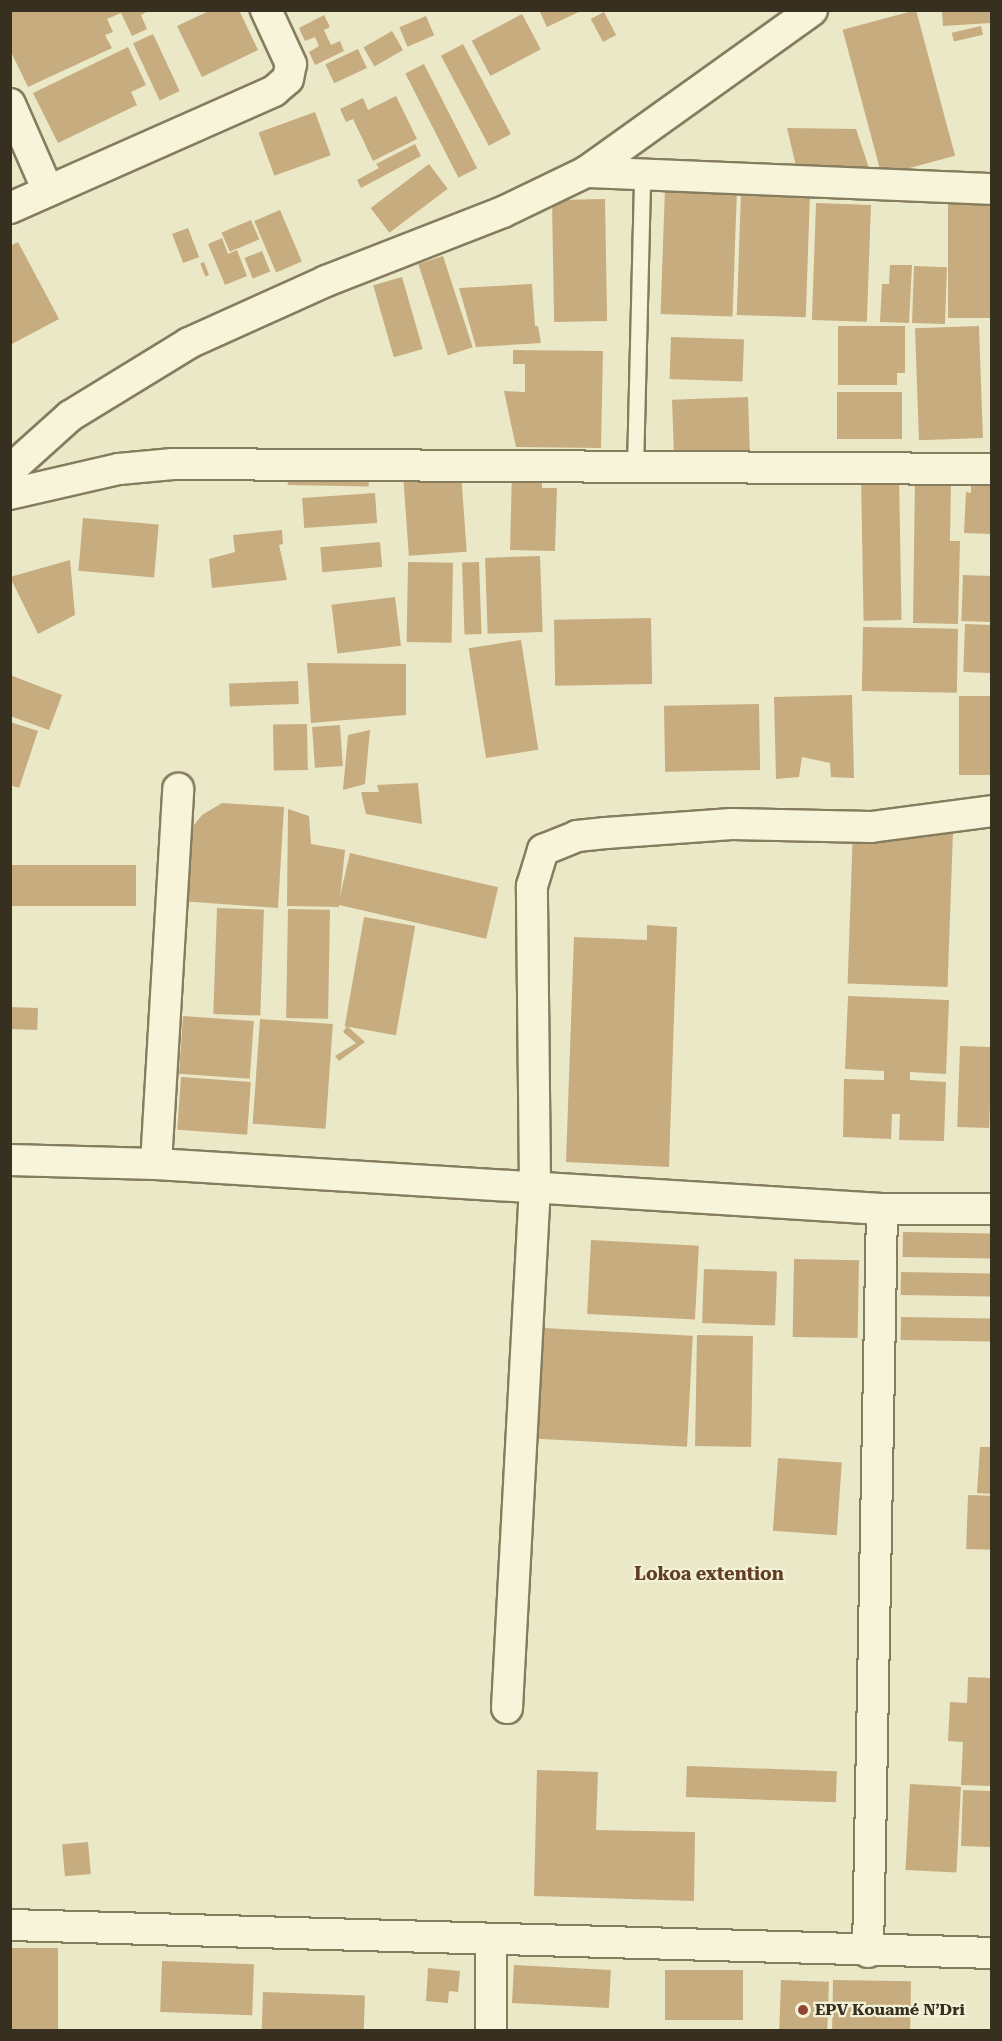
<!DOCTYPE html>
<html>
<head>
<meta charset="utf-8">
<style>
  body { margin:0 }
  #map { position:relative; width:1002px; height:2041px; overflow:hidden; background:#ebe8c8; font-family:"Roboto Serif",serif }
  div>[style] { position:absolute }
  .building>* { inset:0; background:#c7ac80; transform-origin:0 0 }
  .roads { filter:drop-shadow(2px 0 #867c5e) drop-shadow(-2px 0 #867c5e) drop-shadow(0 2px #867c5e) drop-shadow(0 -2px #867c5e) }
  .lane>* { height:15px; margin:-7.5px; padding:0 7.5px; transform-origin:7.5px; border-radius:7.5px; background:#f7f4da }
  .street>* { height:30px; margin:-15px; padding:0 15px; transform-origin:15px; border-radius:15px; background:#f7f4da }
  .dots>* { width:16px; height:16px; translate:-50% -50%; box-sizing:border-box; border:3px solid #f3f1d7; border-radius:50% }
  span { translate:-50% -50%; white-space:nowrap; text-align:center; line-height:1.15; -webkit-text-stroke:4.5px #f3f1d7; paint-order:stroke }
  .poi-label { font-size:16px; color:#373021; font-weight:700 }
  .left { translate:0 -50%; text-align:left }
  .neighbourhood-label { font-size:18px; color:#613d23; font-weight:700 }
  .frame { position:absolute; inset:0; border:12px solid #373021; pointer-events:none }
</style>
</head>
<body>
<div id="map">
  <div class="building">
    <i style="clip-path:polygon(10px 10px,150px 10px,141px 15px,147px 29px,132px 36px,121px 13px,107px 19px,113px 32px,105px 35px,112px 48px,28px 87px,10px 50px)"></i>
    <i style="clip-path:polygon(211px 10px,239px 10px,258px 50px,202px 77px,177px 26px)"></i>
    <i style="clip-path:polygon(539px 10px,583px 10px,547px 27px)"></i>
    <i style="left:916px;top:10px;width:151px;height:76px;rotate:75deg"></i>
    <i style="clip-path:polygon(942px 10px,990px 10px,991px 23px,943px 26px)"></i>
    <i style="left:604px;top:12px;width:26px;height:15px;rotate:62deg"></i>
    <i style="left:522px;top:14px;width:40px;height:57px;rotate:62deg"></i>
    <i style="clip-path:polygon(324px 15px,330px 27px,324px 30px,331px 45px,340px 41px,344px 51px,315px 65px,309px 52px,319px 46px,315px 37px,305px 41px,299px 28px)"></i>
    <i style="left:426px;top:16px;width:21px;height:29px;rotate:67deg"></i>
    <i style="left:981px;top:26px;width:9px;height:30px;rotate:77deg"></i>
    <i style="left:392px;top:31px;width:22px;height:33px;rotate:60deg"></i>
    <i style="left:153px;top:34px;width:63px;height:22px;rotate:65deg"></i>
    <i style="left:463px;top:44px;width:102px;height:25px;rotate:62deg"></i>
    <i style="clip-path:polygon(128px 47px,146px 85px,131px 92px,137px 105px,58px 143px,33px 93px)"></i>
    <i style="left:358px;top:49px;width:21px;height:36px;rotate:65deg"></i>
    <i style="left:424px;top:64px;width:117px;height:21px;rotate:63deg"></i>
    <i style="clip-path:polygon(396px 96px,417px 139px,373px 161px,353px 119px,346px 122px,340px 109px,363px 98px,368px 110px)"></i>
    <i style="left:315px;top:112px;width:46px;height:60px;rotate:70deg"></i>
    <i style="clip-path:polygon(787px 128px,856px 129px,869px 168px,796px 166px)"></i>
    <i style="clip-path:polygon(415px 144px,421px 156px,361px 188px,357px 180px,379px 168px,376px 164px)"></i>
    <i style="left:429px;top:164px;width:31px;height:73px;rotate:53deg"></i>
    <i style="left:665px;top:187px;width:72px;height:127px;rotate:2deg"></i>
    <i style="left:741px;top:193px;width:69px;height:122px;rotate:2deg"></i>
    <i style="left:605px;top:199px;width:122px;height:53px;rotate:89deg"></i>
    <i style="left:992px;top:199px;width:119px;height:44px;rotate:90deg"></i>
    <i style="left:816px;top:203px;width:55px;height:117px;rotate:2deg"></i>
    <i style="left:280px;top:210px;width:56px;height:28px;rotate:67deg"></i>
    <i style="left:251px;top:220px;width:21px;height:32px;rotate:67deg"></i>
    <i style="left:188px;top:228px;width:31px;height:17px;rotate:69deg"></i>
    <i style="clip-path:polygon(222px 238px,228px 254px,237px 250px,247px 276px,225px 285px,208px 244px)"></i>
    <i style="clip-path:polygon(18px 242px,59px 319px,10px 345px,10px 246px)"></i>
    <i style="left:262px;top:251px;width:22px;height:19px;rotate:68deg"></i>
    <i style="left:443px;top:256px;width:96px;height:26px;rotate:72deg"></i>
    <i style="left:204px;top:262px;width:14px;height:4px;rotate:69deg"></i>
    <i style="clip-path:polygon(890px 265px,912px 265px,909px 323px,880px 322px,882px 284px,889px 284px)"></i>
    <i style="left:914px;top:266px;width:33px;height:57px;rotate:2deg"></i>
    <i style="left:402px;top:277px;width:75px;height:30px;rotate:74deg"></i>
    <i style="clip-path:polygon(532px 284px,535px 326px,538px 326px,541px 343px,476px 347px,459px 288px)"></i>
    <i style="clip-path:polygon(838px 326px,905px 326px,905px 373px,897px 373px,897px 385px,838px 385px)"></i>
    <i style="left:979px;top:326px;width:112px;height:64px;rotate:88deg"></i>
    <i style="left:671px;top:337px;width:73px;height:42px;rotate:2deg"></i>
    <i style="clip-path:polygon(513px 350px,603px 351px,601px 448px,516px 447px,504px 391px,525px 392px,525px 364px,513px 364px)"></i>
    <i style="left:837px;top:392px;width:65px;height:47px"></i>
    <i style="left:748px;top:397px;width:60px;height:76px;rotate:88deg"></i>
    <i style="left:288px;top:468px;width:81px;height:17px;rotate:1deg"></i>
    <i style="left:461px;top:471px;width:81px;height:58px;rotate:86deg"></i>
    <i style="clip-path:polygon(512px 472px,542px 472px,542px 488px,557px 488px,555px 551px,510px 550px)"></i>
    <i style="left:899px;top:475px;width:145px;height:38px;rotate:89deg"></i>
    <i style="clip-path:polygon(971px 475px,992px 477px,992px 534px,964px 533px,966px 492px,971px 493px)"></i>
    <i style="clip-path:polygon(915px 476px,951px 478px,950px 541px,960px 541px,958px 624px,913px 623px)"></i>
    <i style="left:375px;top:493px;width:30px;height:73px;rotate:86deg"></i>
    <i style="left:83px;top:518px;width:76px;height:53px;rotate:5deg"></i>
    <i style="clip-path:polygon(282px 530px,283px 544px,279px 545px,287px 580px,212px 588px,209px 559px,235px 552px,233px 535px)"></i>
    <i style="left:380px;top:542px;width:25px;height:60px;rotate:85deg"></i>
    <i style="left:540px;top:556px;width:76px;height:55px;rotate:88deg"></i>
    <i style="clip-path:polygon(70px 560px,75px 615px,38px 634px,10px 577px)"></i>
    <i style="left:408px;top:562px;width:45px;height:80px;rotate:1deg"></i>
    <i style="left:479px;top:562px;width:72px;height:17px;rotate:88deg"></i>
    <i style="left:963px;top:575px;width:29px;height:46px;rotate:2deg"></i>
    <i style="left:395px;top:597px;width:49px;height:64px;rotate:83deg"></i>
    <i style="left:651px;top:618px;width:66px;height:97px;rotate:89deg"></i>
    <i style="left:965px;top:624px;width:27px;height:48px;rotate:2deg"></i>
    <i style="left:863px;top:627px;width:95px;height:64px;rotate:1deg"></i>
    <i style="left:521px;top:640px;width:111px;height:53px;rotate:81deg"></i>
    <i style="clip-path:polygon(307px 663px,406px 664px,406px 715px,311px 723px)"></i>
    <i style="clip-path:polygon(10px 675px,62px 695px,49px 730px,10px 716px)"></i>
    <i style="left:298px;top:681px;width:23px;height:69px;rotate:88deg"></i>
    <i style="clip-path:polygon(852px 695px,854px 778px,831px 777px,830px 763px,802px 757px,799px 777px,776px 779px,774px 697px)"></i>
    <i style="left:992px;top:696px;width:79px;height:33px;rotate:90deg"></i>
    <i style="left:759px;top:704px;width:66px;height:95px;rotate:89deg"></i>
    <i style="clip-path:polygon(10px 722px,38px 731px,19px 788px,10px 785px)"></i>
    <i style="left:307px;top:724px;width:46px;height:34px;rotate:89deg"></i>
    <i style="left:340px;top:725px;width:41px;height:28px;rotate:86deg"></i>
    <i style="clip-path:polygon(370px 730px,365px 784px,343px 790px,348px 735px)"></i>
    <i style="clip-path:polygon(418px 783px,422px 824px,366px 814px,361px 792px,379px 792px,377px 785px)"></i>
    <i style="clip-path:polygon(222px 803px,284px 807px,278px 908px,180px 901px,186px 835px,202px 815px)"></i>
    <i style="clip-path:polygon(288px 809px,309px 816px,311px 844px,345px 850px,339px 907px,287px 906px)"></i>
    <i style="left:953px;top:831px;width:156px;height:100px;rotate:92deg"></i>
    <i style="left:350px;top:853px;width:152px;height:53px;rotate:13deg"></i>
    <i style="left:10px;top:865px;width:126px;height:41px"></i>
    <i style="left:217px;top:908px;width:47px;height:106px;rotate:2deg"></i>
    <i style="left:288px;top:909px;width:42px;height:109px;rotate:1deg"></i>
    <i style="left:364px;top:917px;width:52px;height:111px;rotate:10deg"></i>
    <i style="clip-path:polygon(647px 925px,677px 927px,669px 1167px,566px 1162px,574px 937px,647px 940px)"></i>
    <i style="clip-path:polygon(848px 996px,949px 1000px,946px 1074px,910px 1072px,910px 1080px,946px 1082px,944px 1141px,899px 1140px,900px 1114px,892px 1114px,891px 1139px,843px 1137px,844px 1079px,884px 1080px,884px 1071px,845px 1069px)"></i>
    <i style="left:10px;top:1007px;width:28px;height:22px;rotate:2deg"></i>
    <i style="left:183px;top:1016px;width:71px;height:58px;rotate:4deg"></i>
    <i style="left:260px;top:1019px;width:73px;height:105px;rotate:4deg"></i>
    <i style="clip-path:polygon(347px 1026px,365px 1042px,339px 1061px,335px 1056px,356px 1043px,343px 1032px)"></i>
    <i style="left:960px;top:1046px;width:32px;height:81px;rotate:2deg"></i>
    <i style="left:181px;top:1077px;width:70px;height:53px;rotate:4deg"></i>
    <i style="left:903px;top:1232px;width:89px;height:25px;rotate:1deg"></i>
    <i style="left:591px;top:1240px;width:108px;height:74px;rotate:3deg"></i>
    <i style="left:794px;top:1259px;width:65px;height:78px;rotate:1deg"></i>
    <i style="left:704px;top:1269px;width:73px;height:54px;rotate:2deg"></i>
    <i style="left:901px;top:1272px;width:91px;height:23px;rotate:1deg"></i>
    <i style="left:901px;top:1317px;width:91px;height:23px;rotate:1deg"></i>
    <i style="left:543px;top:1328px;width:150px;height:111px;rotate:3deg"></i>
    <i style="left:697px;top:1335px;width:56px;height:111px;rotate:1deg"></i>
    <i style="clip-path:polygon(980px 1447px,992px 1447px,992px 1494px,977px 1493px)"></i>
    <i style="left:778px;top:1458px;width:64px;height:73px;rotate:4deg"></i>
    <i style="left:968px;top:1495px;width:24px;height:54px;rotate:2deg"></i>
    <i style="clip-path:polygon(968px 1677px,992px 1678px,992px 1786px,961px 1785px,963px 1742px,948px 1741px,950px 1702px,967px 1703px)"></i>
    <i style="left:687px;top:1766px;width:150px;height:31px;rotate:2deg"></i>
    <i style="clip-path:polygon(537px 1770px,598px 1772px,596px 1830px,695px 1832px,694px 1901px,534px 1896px)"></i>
    <i style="left:910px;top:1784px;width:51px;height:86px;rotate:3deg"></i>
    <i style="left:963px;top:1790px;width:29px;height:56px;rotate:2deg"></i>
    <i style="left:88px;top:1842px;width:32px;height:26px;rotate:85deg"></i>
    <i style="left:10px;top:1948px;width:48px;height:82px"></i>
    <i style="left:162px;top:1961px;width:92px;height:51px;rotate:2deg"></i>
    <i style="left:514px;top:1965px;width:97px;height:38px;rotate:3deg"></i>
    <i style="clip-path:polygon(428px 1968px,460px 1971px,458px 1992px,449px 1991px,448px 2003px,426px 2001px)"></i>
    <i style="left:665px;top:1970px;width:78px;height:50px"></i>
    <i style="left:781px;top:1980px;width:48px;height:50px;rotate:2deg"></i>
    <i style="left:833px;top:1980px;width:78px;height:50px;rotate:1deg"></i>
    <i style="left:263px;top:1992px;width:102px;height:38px;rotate:2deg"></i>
  </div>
  <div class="roads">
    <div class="lane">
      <i style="left:635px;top:468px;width:294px;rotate:-88.6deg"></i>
    </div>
    <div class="street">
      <i style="left:10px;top:104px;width:95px;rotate:66.4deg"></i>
      <i style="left:586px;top:172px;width:406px;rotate:2.4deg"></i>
      <i style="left:10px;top:208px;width:289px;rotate:-23.9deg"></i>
      <i style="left:274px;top:91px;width:18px;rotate:-41deg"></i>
      <i style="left:288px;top:79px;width:15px;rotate:-79deg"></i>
      <i style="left:291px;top:64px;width:60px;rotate:-114.8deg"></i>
      <i style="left:10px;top:470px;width:81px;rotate:-42deg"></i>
      <i style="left:70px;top:416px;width:140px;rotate:-31.5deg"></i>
      <i style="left:189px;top:343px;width:150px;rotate:-24.3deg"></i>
      <i style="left:326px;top:281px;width:190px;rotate:-21.3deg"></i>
      <i style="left:503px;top:212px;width:92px;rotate:-25.7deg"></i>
      <i style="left:586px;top:172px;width:278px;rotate:-35.6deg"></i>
      <i style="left:10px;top:494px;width:112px;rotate:-12.9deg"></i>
      <i style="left:119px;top:469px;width:54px;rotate:-5.3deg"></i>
      <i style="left:173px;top:464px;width:819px;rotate:0.35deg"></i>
      <i style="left:10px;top:1160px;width:146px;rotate:1.6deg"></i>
      <i style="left:156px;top:1164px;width:727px;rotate:3.55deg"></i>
      <i style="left:882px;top:1209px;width:110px"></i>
      <i style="left:156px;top:1164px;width:376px;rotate:-86.6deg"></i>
      <i style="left:507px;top:1708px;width:523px;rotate:-86.93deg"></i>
      <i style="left:535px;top:1186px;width:300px;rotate:-90.6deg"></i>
      <i style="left:532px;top:886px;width:38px;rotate:-73deg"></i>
      <i style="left:543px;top:850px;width:37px;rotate:-22deg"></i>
      <i style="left:577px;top:836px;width:29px;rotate:-6deg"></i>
      <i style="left:606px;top:833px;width:126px;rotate:-4.1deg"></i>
      <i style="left:732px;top:824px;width:139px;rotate:1.2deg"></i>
      <i style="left:871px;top:827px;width:122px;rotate:-7.5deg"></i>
      <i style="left:10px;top:1925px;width:982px;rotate:1.63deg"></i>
      <i style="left:868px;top:1952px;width:743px;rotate:-88.92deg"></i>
      <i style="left:491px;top:2030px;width:89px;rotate:-90deg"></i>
    </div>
  </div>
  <div class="dots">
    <i style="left:803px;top:2010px;background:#914532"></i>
  </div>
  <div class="poi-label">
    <span class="left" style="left:815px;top:2010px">EPV Kouamé NʼDri</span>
  </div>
  <div class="neighbourhood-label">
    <span style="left:709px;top:1574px">Lokoa extention</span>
  </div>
  <div class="frame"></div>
</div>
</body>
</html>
